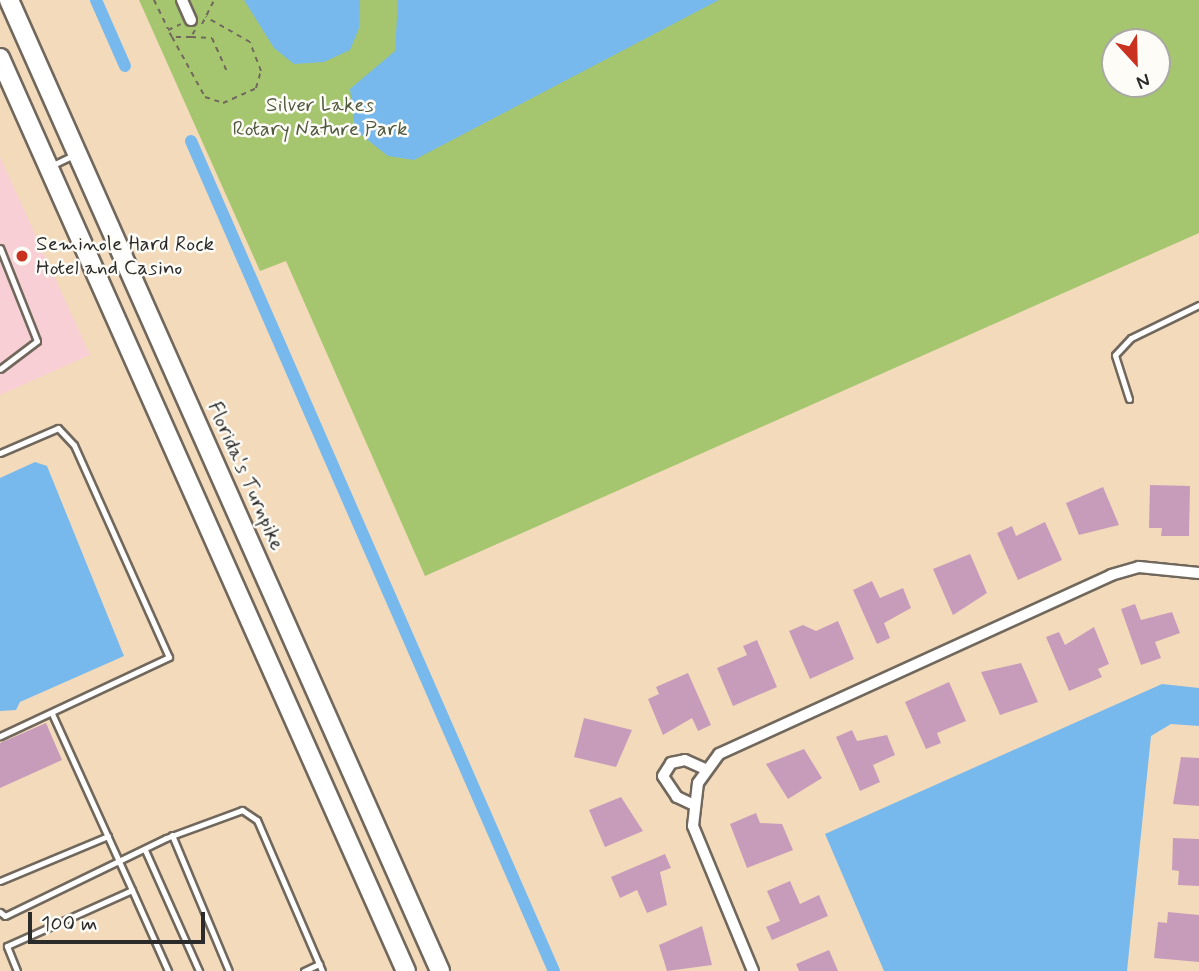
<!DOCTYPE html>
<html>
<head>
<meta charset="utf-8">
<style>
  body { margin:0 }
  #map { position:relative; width:1199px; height:971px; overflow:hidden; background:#f3dabb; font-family:Mynerve,sans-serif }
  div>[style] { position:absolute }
  .built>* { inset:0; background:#f7cfd4 }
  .green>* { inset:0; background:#a5c66e }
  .water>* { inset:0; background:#77b9ec }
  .canal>* { height:12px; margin:-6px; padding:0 6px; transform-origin:6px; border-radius:6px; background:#77b9ec }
  .building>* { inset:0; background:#c79cbb }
  .path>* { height:2px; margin-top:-1px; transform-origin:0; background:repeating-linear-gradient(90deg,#71685d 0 5px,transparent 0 10px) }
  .roads { filter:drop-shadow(2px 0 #71685d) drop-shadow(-2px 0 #71685d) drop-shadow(0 2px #71685d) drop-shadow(0 -2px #71685d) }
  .lane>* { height:5px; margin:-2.5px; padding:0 2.5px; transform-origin:2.5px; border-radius:2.5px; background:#fff }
  .street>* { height:10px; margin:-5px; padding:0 5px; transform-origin:5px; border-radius:5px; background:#fff }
  .highway>* { height:18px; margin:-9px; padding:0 9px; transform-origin:9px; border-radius:9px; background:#fff }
  .dots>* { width:19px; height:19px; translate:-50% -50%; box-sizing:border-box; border:4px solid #fdfcf7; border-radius:50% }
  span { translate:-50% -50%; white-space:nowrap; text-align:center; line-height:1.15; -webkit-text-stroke:5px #fdfcf7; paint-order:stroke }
  .park-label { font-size:21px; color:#505a3f }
  .poi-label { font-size:21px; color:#2b2b2b }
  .left { translate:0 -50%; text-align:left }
  .street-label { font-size:21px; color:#2b2b2b }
  .north { position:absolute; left:1101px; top:28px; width:70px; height:70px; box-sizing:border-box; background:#fdfcf7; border:2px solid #a9a8a5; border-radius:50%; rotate:158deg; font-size:19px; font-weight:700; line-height:28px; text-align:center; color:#2b2b2b }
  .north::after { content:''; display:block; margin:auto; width:24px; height:32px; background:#c8321e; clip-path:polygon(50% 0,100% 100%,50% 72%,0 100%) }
  .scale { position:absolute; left:28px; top:912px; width:177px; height:32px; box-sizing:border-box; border:4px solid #2b2b2b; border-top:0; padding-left:9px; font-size:21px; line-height:24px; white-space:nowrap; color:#2b2b2b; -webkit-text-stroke:5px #fdfcf7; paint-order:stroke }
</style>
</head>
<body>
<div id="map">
  <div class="built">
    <i style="clip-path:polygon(0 157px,90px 355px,0 395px)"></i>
  </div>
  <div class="green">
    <i style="clip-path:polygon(evenodd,139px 0,1199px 0,1199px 233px,425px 576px,286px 261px,260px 271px,139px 0,1115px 42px,1157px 42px,1157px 84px,1115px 84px,1115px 42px)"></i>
  </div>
  <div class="water">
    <i style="clip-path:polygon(244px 0,360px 0,359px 28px,350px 50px,324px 62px,294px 64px,274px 48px)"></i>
    <i style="clip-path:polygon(398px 0,719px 0,414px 160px,388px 156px,355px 130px,350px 89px,395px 51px)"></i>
    <i style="clip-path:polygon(35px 462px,47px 466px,124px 656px,20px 702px,16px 710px,0 711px,0 478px)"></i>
    <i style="clip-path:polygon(1162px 684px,1199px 688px,1199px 726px,1171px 724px,1151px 736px,1127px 971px,884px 971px,825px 834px)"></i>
  </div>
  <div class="canal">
    <i style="left:96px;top:0;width:72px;rotate:66.3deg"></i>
    <i style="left:191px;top:141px;width:906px;rotate:66.38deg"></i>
  </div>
  <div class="building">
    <i style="clip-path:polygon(1150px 485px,1190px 486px,1189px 536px,1161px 536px,1162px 528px,1149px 528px)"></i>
    <i style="clip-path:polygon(1103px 487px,1119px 525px,1079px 535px,1066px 503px)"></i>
    <i style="clip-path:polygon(1045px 522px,1062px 560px,1018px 580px,997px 533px,1012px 526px,1016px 536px)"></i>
    <i style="clip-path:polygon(970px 554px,987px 593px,953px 615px,933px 569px)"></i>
    <i style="clip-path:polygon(872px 581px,880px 598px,903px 588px,911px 608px,884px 623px,890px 638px,877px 644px,853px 590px)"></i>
    <i style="clip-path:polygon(1135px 604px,1141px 620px,1172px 612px,1180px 633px,1155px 642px,1161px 658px,1141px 665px,1121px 609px)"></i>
    <i style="clip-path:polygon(838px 621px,854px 659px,810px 679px,789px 631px,803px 625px,816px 631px)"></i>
    <i style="clip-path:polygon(1094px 627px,1109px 664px,1098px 669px,1102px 677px,1069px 691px,1046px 637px,1059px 632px,1065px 645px)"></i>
    <i style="clip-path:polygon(757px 640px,777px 687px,733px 706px,717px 668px,747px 655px,743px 646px)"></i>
    <i style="clip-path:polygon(1021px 663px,1038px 702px,1000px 715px,981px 672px)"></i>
    <i style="clip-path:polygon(688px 673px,711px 725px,698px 731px,692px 718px,663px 735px,648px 699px,659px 694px,656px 687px)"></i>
    <i style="clip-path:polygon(949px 682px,966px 721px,937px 733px,941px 743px,926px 749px,905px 702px)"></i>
    <i style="clip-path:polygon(584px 718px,632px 730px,616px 767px,574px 757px)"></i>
    <i style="clip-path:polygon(46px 723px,62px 760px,0 788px,0 743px)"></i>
    <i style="clip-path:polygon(852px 730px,857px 741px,887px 735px,895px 755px,873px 765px,880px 782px,860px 791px,836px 737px)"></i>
    <i style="clip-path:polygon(804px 749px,822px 778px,788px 799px,766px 764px)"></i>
    <i style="clip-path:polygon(1181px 757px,1199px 758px,1199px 806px,1173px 804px)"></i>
    <i style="clip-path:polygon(621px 797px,643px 831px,605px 847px,589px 810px)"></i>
    <i style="clip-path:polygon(756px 813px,760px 823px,782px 824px,793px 850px,747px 868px,730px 824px)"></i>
    <i style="clip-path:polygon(1173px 838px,1199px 839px,1199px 886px,1178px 885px,1179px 871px,1172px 870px)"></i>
    <i style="clip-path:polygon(665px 854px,671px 868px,660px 872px,667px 905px,647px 913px,637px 890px,620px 898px,611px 877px)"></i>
    <i style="clip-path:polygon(790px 881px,800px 904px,819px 895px,828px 916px,772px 940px,766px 927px,780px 921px,767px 891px)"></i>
    <i style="clip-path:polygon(1168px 912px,1199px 915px,1199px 962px,1154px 958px,1158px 922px,1167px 923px)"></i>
    <i style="clip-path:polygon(702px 926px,712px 965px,667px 971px,659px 945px)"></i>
    <i style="clip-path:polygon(829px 950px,838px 971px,799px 971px,796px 964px)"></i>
  </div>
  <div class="path">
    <i style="left:154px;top:0;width:32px;rotate:64deg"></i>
    <i style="left:202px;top:24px;width:27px;rotate:-63deg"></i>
    <i style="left:195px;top:30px;width:8px;rotate:120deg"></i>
    <i style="left:191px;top:37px;width:21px;rotate:3deg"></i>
    <i style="left:212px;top:38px;width:37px;rotate:66deg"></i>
    <i style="left:172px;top:37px;width:8px;rotate:-120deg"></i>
    <i style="left:168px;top:30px;width:14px;rotate:-25deg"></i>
    <i style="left:191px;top:37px;width:19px;rotate:180deg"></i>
    <i style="left:172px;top:37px;width:68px;rotate:61.2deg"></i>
    <i style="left:205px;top:97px;width:19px;rotate:18deg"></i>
    <i style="left:223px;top:103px;width:36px;rotate:-24deg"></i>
    <i style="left:256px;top:88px;width:18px;rotate:-74deg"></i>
    <i style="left:261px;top:71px;width:31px;rotate:-111deg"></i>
    <i style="left:250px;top:42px;width:51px;rotate:-150.4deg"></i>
  </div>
  <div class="roads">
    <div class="lane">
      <i style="left:51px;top:166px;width:25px;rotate:-26deg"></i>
      <i style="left:0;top:248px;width:100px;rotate:68.3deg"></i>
      <i style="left:37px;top:341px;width:46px;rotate:142.9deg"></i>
      <i style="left:1129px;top:399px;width:46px;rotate:-107.7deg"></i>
      <i style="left:1115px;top:355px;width:23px;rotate:-47deg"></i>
      <i style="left:1131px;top:338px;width:76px;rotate:-25.9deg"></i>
      <i style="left:0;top:453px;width:63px;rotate:-23.3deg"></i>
      <i style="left:58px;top:428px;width:23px;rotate:47deg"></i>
      <i style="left:74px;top:445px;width:232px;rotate:65.9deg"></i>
      <i style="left:169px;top:657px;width:187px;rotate:154.9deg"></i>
      <i style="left:172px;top:835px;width:147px;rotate:67.3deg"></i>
      <i style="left:145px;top:850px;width:133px;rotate:65.9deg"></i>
      <i style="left:0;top:881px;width:117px;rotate:-22.6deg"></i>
      <i style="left:132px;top:890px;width:89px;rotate:66deg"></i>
      <i style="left:0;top:912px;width:6px;rotate:39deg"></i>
      <i style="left:5px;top:916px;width:179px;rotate:-25.8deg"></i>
      <i style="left:166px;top:838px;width:81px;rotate:-20.2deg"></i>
      <i style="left:242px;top:810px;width:18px;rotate:34deg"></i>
      <i style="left:257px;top:820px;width:164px;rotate:66.7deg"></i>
      <i style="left:17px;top:971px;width:27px;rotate:-112deg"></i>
      <i style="left:7px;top:946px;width:137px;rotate:-24.1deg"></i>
      <i style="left:132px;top:890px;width:193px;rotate:-114.4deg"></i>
      <i style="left:304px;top:971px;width:17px;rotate:-25deg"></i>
    </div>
    <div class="street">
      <i style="left:182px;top:0;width:22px;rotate:66deg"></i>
      <i style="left:692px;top:804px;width:17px;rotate:-155deg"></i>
      <i style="left:677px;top:797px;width:25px;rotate:-124deg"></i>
      <i style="left:663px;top:776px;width:15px;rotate:-58deg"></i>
      <i style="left:671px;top:763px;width:14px;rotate:-12deg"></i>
      <i style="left:685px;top:760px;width:22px;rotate:24deg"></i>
      <i style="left:753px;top:971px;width:157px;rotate:-112.5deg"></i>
      <i style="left:693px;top:826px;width:43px;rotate:-83.4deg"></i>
      <i style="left:698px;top:783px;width:36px;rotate:-54deg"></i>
      <i style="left:719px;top:754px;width:431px;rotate:-24.5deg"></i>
      <i style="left:1111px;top:575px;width:29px;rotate:-16deg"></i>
      <i style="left:1139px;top:567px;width:60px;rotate:5.7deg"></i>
    </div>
    <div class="highway">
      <i style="left:9px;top:0;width:1062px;rotate:66.06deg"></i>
      <i style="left:0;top:58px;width:999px;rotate:66.03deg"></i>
    </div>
  </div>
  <div class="dots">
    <i style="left:22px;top:256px;background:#c8321e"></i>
  </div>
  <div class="park-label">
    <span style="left:320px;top:117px">Silver Lakes<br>Rotary Nature Park</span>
  </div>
  <div class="poi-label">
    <span class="left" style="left:36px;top:256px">Seminole Hard Rock<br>Hotel and Casino</span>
  </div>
  <div class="street-label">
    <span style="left:246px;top:476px;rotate:66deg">Florida's Turnpike</span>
  </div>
  <div class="north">N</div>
  <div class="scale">100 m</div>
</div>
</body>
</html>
